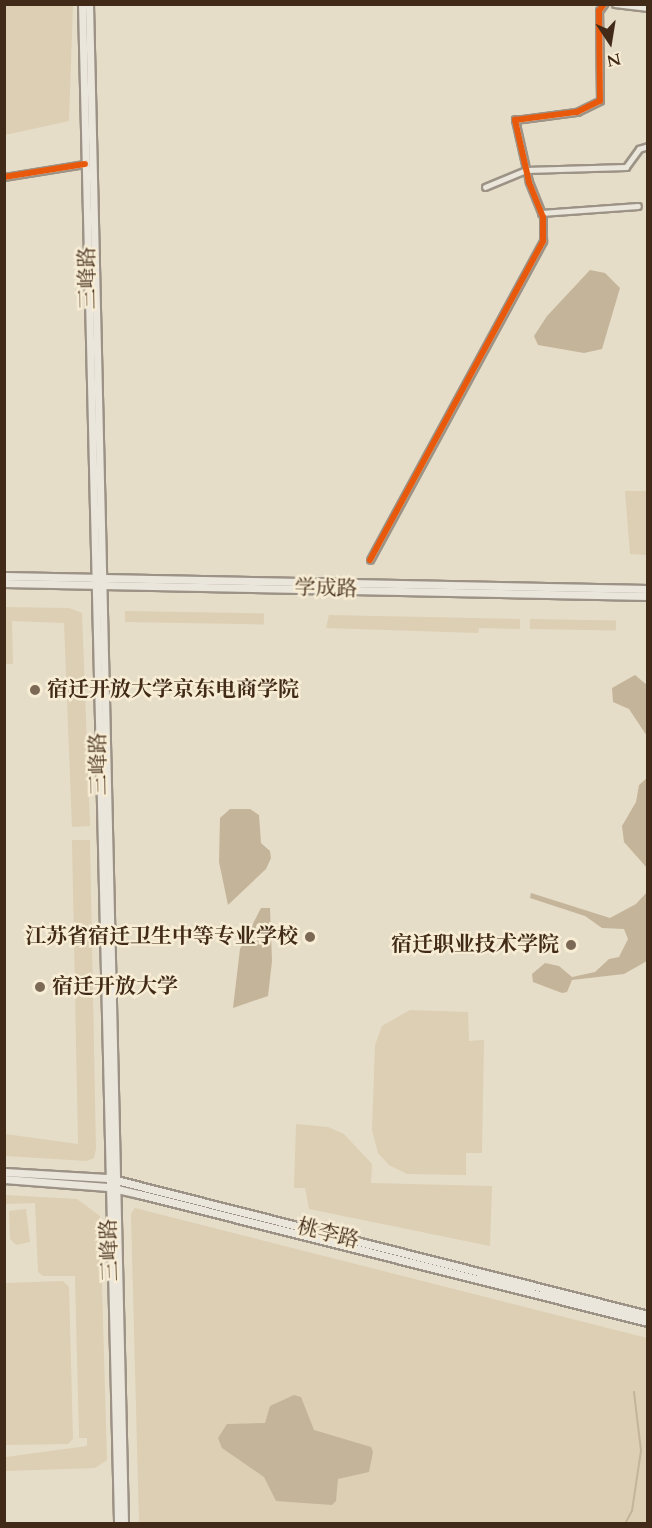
<!DOCTYPE html>
<html>
<head>
<meta charset="utf-8">
<style>
  body { margin:0 }
  #map { position:relative; width:652px; height:1528px; overflow:hidden; background:#e6ddc9; font-family:Cardo,"Noto Serif SC",serif }
  div>[style] { position:absolute }
  .green>* { inset:0; background:#dccfb3; transform-origin:0 0 }
  .water>* { inset:0; background:#c4b499 }
  .stream>* { height:1.5px; margin:-0.75px; padding:0 0.75px; transform-origin:0.75px; border-radius:0.75px; background:#c4b499 }
  .roads { filter:drop-shadow(2px 0 #9c9386) drop-shadow(-2px 0 #9c9386) drop-shadow(0 2px #9c9386) drop-shadow(0 -2px #9c9386) }
  .street>* { height:4.5px; margin:-2.25px; padding:0 2.25px; transform-origin:2.25px; border-radius:2.25px; background:#ebe6dc }
  .secondary>* { height:7px; margin:-3.5px; padding:0 3.5px; transform-origin:3.5px; border-radius:3.5px; background:#ebe6dc }
  .cycleway>* { height:6px; margin:-3px; padding:0 3px; transform-origin:3px; border-radius:3px; background:#e8590c }
  .dots>* { width:16px; height:16px; translate:-50% -50%; box-sizing:border-box; border:3px solid #f7ecd4; border-radius:50% }
  span { translate:-50% -50%; white-space:nowrap; text-align:center; line-height:1.15; -webkit-text-stroke:5px #f7ecd4; paint-order:stroke }
  .street-label { font-size:21px; color:#412a18 }
  .poi-label { font-size:21px; color:#412a18; font-weight:700 }
  .left { translate:0 -50%; text-align:left }
  .right { translate:-100% -50%; text-align:right }
  .frame { position:absolute; inset:0; border:6px solid #412a18; pointer-events:none }
  .north { position:absolute; left:580px; top:12px; width:60px; height:60px; -webkit-text-stroke:4px #f7ecd4; paint-order:stroke; rotate:168deg; font-size:16px; font-weight:700; line-height:24px; text-align:center; color:#412a18 }
  .north::after { content:''; display:block; margin:auto; width:21px; height:27px; background:#412a18; clip-path:polygon(50% 0,100% 100%,50% 72%,0 100%) }
</style>
</head>
<body>
<div id="map">
  <div class="green">
    <i style="clip-path:polygon(5px 4px,73px 5px,69px 121px,5px 135px)"></i>
    <i style="clip-path:polygon(625px 491px,647px 491px,647px 555px,630px 554px)"></i>
    <i style="clip-path:polygon(4px 607px,69px 608px,82px 613px,90px 826px,72px 827px,64px 623px,12px 621px,13px 664px,5px 664px)"></i>
    <i style="left:125px;top:611px;width:139px;height:11px;rotate:1deg"></i>
    <i style="clip-path:polygon(329px 615px,520px 619px,520px 629px,479px 628px,478px 633px,326px 628px)"></i>
    <i style="left:530px;top:619px;width:86px;height:10px;rotate:1deg"></i>
    <i style="clip-path:polygon(72px 840px,90px 840px,96px 1149px,94px 1158px,87px 1161px,5px 1156px,5px 1134px,78px 1144px)"></i>
    <i style="clip-path:polygon(410px 1010px,468px 1012px,469px 1041px,484px 1040px,482px 1153px,466px 1153px,466px 1175px,407px 1174px,389px 1165px,378px 1153px,372px 1130px,375px 1045px,382px 1026px)"></i>
    <i style="clip-path:polygon(296px 1124px,328px 1127px,344px 1134px,372px 1164px,371px 1183px,492px 1186px,490px 1246px,309px 1209px,305px 1188px,294px 1188px)"></i>
    <i style="clip-path:polygon(5px 1195px,77px 1199px,100px 1216px,107px 1460px,95px 1468px,5px 1471px,6px 1457px,87px 1446px,87px 1438px,79px 1438px,75px 1276px,43px 1276px,38px 1272px,35px 1203px,5px 1204px)"></i>
    <i style="clip-path:polygon(135px 1208px,647px 1338px,647px 1523px,139px 1523px,131px 1214px)"></i>
    <i style="clip-path:polygon(26px 1209px,30px 1242px,16px 1245px,10px 1239px,9px 1211px)"></i>
    <i style="clip-path:polygon(63px 1281px,69px 1287px,73px 1439px,68px 1444px,5px 1445px,5px 1283px)"></i>
  </div>
  <div class="water">
    <i style="clip-path:polygon(590px 270px,605px 273px,620px 288px,602px 349px,584px 353px,538px 345px,534px 336px,547px 316px)"></i>
    <i style="clip-path:polygon(635px 675px,647px 685px,647px 736px,629px 709px,613px 702px,612px 688px)"></i>
    <i style="clip-path:polygon(647px 778px,647px 868px,624px 842px,622px 826px,636px 802px,639px 785px)"></i>
    <i style="clip-path:polygon(230px 809px,250px 809px,259px 815px,261px 843px,270px 851px,271px 858px,266px 869px,228px 905px,219px 862px,220px 818px)"></i>
    <i style="clip-path:polygon(647px 892px,647px 961px,624px 974px,572px 980px,567px 992px,562px 993px,533px 982px,532px 974px,545px 963px,559px 966px,572px 977px,595px 972px,609px 959px,619px 957px,628px 939px,624px 929px,602px 928px,585px 916px,530px 898px,531px 893px,610px 918px,636px 904px)"></i>
    <i style="clip-path:polygon(261px 908px,270px 908px,272px 961px,268px 996px,233px 1008px,240px 949px)"></i>
    <i style="clip-path:polygon(294px 1395px,301px 1397px,314px 1430px,371px 1447px,373px 1452px,369px 1472px,338px 1479px,336px 1501px,332px 1505px,276px 1501px,264px 1477px,222px 1448px,218px 1438px,227px 1424px,265px 1423px,270px 1406px)"></i>
  </div>
  <div class="stream">
    <i style="left:625px;top:1524px;width:15px;rotate:-62deg"></i>
    <i style="left:632px;top:1511px;width:61px;rotate:-81.5deg"></i>
    <i style="left:641px;top:1451px;width:59px;rotate:-96.8deg"></i>
  </div>
  <div class="roads">
    <div class="street">
      <i style="left:615px;top:4px;width:33px;rotate:7deg"></i>
      <i style="left:4px;top:177px;width:82px;rotate:-9.1deg"></i>
      <i style="left:485px;top:187px;width:44px;rotate:-22.5deg"></i>
      <i style="left:526px;top:170px;width:100px;rotate:-1.7deg"></i>
      <i style="left:626px;top:167px;width:22px;rotate:-54deg"></i>
      <i style="left:639px;top:149px;width:9px;rotate:-18deg"></i>
      <i style="left:541px;top:213px;width:97px;rotate:-4.1deg"></i>
      <i style="left:370px;top:560px;width:363px;rotate:-61.5deg"></i>
      <i style="left:543px;top:241px;width:24px;rotate:-90deg"></i>
      <i style="left:543px;top:217px;width:38px;rotate:-112deg"></i>
      <i style="left:529px;top:182px;width:64px;rotate:-102.7deg"></i>
      <i style="left:515px;top:120px;width:63px;rotate:-7.4deg"></i>
      <i style="left:577px;top:112px;width:25px;rotate:-26deg"></i>
      <i style="left:600px;top:101px;width:90px;rotate:-90.6deg"></i>
      <i style="left:599px;top:11px;width:9px;rotate:-54deg"></i>
    </div>
    <div class="secondary">
      <i style="left:82px;top:4px;width:1520px;rotate:88.64deg"></i>
      <i style="left:89px;top:4px;width:1520px;rotate:88.68deg"></i>
      <i style="left:4px;top:576px;width:644px;rotate:1.16deg"></i>
      <i style="left:4px;top:583px;width:644px;rotate:1.16deg"></i>
      <i style="left:4px;top:1172px;width:104px;rotate:3.3deg"></i>
      <i style="left:108px;top:1178px;width:557px;rotate:14.24deg"></i>
      <i style="left:4px;top:1179px;width:104px;rotate:4.4deg"></i>
      <i style="left:108px;top:1187px;width:32px;rotate:13deg"></i>
      <i style="left:139px;top:1194px;width:525px;rotate:14.12deg"></i>
    </div>
  </div>
  <div class="cycleway">
    <i style="left:4px;top:177px;width:82px;rotate:-9.1deg"></i>
    <i style="left:370px;top:560px;width:363px;rotate:-61.5deg"></i>
    <i style="left:543px;top:241px;width:24px;rotate:-90deg"></i>
    <i style="left:543px;top:217px;width:38px;rotate:-112deg"></i>
    <i style="left:529px;top:182px;width:64px;rotate:-102.7deg"></i>
    <i style="left:515px;top:120px;width:63px;rotate:-7.4deg"></i>
    <i style="left:577px;top:112px;width:25px;rotate:-26deg"></i>
    <i style="left:600px;top:101px;width:90px;rotate:-90.6deg"></i>
    <i style="left:599px;top:11px;width:9px;rotate:-54deg"></i>
  </div>
  <div class="dots">
    <i style="left:35px;top:690px;background:#7b6956"></i>
    <i style="left:310px;top:937px;background:#7b6956"></i>
    <i style="left:571px;top:945px;background:#7b6956"></i>
    <i style="left:40px;top:987px;background:#7b6956"></i>
  </div>
  <div class="street-label">
    <span style="left:88px;top:278px;rotate:-91deg">三峰路</span>
    <span style="left:326px;top:589px;rotate:1deg">学成路</span>
    <span style="left:99px;top:764px;rotate:-91deg">三峰路</span>
    <span style="left:328px;top:1234px;rotate:14deg">桃李路</span>
    <span style="left:110px;top:1250px;rotate:-92deg">三峰路</span>
  </div>
  <div class="poi-label">
    <span class="left" style="left:47px;top:690px">宿迁开放大学京东电商学院</span>
    <span class="right" style="left:298px;top:937px">江苏省宿迁卫生中等专业学校</span>
    <span class="right" style="left:559px;top:945px">宿迁职业技术学院</span>
    <span class="left" style="left:52px;top:987px">宿迁开放大学</span>
  </div>
  <div class="frame"></div>
  <div class="north">N</div>
</div>
</body>
</html>
